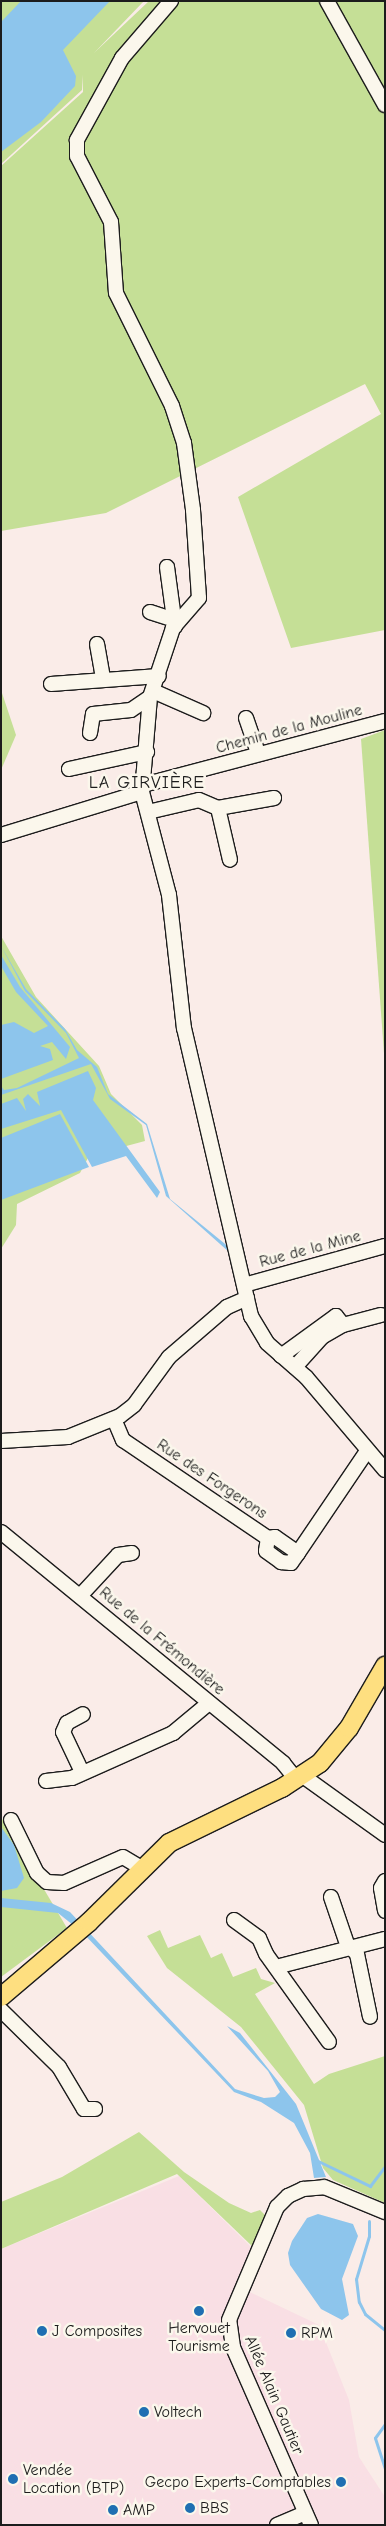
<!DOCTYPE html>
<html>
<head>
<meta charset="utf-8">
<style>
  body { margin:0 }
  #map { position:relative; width:386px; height:2526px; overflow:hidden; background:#faece8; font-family:"Comic Neue",sans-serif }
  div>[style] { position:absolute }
  .built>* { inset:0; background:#f9dfe4 }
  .green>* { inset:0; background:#c5df96 }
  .water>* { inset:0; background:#8dc5ec }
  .stream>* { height:3px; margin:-1.5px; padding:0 1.5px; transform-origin:1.5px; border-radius:1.5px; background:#8dc5ec }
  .roads { filter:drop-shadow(1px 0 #1c1c1c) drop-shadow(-1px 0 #1c1c1c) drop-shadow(0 1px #1c1c1c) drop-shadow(0 -1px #1c1c1c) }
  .minor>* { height:14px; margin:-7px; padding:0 7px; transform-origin:7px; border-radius:7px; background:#fbf7ec }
  .major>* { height:18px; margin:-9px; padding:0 9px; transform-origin:9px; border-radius:9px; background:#fedf80 }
  .dots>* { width:14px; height:14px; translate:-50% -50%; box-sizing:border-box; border:2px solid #fbf7ec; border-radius:50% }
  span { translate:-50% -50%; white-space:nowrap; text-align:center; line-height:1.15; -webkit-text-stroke:5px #fbf7ec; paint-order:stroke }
  .street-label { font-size:16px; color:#1c1c1c }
  .poi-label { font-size:16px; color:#1c1c1c }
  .left { translate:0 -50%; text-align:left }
  .right { translate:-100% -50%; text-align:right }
  .neighbourhood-label { font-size:18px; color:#1c1c1c; letter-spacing:1px }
  .frame { position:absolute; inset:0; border:2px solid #1c1c1c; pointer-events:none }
</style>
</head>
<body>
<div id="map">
  <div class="built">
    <i style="clip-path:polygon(179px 2176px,251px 2247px,235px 2285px,319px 2325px,349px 2400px,359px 2457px,385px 2497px,385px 2525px,1px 2525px,1px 2249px)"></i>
  </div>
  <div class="green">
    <i style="clip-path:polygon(1px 1px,144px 1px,94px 53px,149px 1px,385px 1px,385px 630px,291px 648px,238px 497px,381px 414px,365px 384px,106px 513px,1px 531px,1px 166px,83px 92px,83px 75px,82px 90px,1px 164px)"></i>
    <i style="clip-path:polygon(1px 690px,16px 735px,1px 770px)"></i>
    <i style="clip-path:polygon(385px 730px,385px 1067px,361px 739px)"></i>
    <i style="clip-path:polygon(1px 936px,36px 997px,99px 1066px,111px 1094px,142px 1125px,145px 1141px,89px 1156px,80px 1173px,17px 1204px,16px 1225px,1px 1249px)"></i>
    <i style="clip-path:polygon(1px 1817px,67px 1928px,1px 1977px)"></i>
    <i style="clip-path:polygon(160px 1930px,168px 1948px,200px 1935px,211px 1958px,222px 1953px,233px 1977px,256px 1968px,261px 1979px,275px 1983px,255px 1994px,314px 2084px,329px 2074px,385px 2056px,385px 2203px,333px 2180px,323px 2168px,304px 2105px,241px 2027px,167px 1968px,147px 1936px)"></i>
    <i style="clip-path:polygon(139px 2132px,184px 2172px,229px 2203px,251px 2213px,260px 2210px,266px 2216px,252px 2246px,177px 2174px,1px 2249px,1px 2202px,62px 2177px)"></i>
  </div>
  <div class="water">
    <i style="clip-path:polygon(21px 1px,110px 1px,63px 50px,76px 76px,75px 86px,41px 122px,1px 152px,1px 22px)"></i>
    <i style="clip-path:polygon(1px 946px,26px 989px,65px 1029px,77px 1050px,97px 1067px,108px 1094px,147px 1124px,170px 1199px,230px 1248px,229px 1252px,166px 1196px,146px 1125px,110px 1099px,91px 1064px,1px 1095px,1px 1086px,4px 1090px,17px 1088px,79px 1058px,66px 1033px,25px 991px)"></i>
    <i style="clip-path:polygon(1px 955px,20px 987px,70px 1047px,66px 1059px,52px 1042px,40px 1046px,50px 1049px,53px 1060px,1px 1079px,1px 1025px,14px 1022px,34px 1033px,48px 1026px,16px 992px,1px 966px)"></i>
    <i style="clip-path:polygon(88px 1071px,96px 1088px,93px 1100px,160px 1192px,157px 1198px,126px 1156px,92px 1167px,61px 1110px,1px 1129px,1px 1104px,17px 1098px,26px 1111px,23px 1099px,28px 1094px,40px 1106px,37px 1092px)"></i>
    <i style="clip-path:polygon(60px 1114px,89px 1167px,1px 1200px,1px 1138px)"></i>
    <i style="clip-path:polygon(1px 1827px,14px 1845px,24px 1878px,17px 1888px,1px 1891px)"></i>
    <i style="clip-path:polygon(1px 1898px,51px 1903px,70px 1912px,235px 2089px,264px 2098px,275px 2097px,280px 2092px,268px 2071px,227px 2026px,240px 2033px,296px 2104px,326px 2177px,314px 2178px,310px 2153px,294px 2123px,261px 2102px,234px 2092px,83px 1933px,58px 1913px,1px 1907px)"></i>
    <i style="clip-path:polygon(318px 2214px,353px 2224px,358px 2236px,342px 2279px,349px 2315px,342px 2320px,321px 2309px,290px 2265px,288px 2253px,292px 2241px,307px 2218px)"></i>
  </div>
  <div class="stream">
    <i style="left:318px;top:2161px;width:58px;rotate:25.7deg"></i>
    <i style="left:370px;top:2186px;width:25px;rotate:-53deg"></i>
    <i style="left:369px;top:2221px;width:15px;rotate:90deg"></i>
    <i style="left:369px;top:2236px;width:45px;rotate:106.8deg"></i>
    <i style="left:356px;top:2279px;width:23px;rotate:83deg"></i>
    <i style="left:359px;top:2302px;width:13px;rotate:63deg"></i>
    <i style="left:365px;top:2314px;width:26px;rotate:39deg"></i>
    <i style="left:385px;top:2424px;width:17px;rotate:126deg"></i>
    <i style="left:375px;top:2438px;width:33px;rotate:72deg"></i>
  </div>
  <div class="roads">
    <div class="minor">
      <i style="left:171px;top:1px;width:75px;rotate:130.7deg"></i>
      <i style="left:122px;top:58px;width:94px;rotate:118.8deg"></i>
      <i style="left:77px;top:140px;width:16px;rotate:90deg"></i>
      <i style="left:77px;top:156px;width:74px;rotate:62.7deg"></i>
      <i style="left:111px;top:222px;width:71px;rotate:86deg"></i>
      <i style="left:116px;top:293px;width:126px;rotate:63.6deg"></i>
      <i style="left:172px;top:406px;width:39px;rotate:72deg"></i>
      <i style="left:184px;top:443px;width:68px;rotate:82.3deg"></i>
      <i style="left:193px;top:510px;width:88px;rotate:86.1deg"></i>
      <i style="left:199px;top:598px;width:40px;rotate:131deg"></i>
      <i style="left:173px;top:628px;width:73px;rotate:108.4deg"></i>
      <i style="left:150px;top:697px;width:95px;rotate:94.8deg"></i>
      <i style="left:142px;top:792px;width:106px;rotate:75.3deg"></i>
      <i style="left:169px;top:895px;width:134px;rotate:83.6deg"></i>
      <i style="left:184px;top:1028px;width:296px;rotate:76.9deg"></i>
      <i style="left:251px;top:1316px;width:31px;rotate:59deg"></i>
      <i style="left:267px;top:1343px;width:52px;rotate:41.1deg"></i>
      <i style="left:306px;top:1377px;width:122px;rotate:49.7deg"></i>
      <i style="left:327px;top:1px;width:119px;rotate:60.9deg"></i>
      <i style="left:167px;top:567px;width:60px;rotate:82.3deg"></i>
      <i style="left:150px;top:612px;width:23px;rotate:18deg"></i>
      <i style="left:97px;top:644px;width:36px;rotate:80deg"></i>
      <i style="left:51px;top:684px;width:108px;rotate:-4.2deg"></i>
      <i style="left:153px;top:691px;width:55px;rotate:23.7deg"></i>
      <i style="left:246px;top:718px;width:37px;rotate:71deg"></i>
      <i style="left:90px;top:733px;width:19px;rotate:-81deg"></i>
      <i style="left:93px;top:714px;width:38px;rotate:-6deg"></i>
      <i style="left:131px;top:710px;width:23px;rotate:-34deg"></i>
      <i style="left:69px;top:769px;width:80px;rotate:-12.3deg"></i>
      <i style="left:143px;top:785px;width:250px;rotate:-14.8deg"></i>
      <i style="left:218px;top:808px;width:53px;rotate:77deg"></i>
      <i style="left:148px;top:812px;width:52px;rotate:-13.2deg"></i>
      <i style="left:199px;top:800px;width:21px;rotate:23deg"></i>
      <i style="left:218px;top:808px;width:57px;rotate:-10.1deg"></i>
      <i style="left:1px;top:835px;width:147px;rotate:-17deg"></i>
      <i style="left:244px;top:1285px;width:146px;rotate:-15.5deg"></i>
      <i style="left:281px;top:1356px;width:68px;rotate:-36deg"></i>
      <i style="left:336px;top:1316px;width:11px;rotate:52deg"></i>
      <i style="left:295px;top:1367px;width:40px;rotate:-48deg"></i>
      <i style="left:322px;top:1337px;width:24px;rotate:-30deg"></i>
      <i style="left:343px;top:1325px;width:39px;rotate:-15deg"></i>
      <i style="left:114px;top:1419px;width:23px;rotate:67deg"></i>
      <i style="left:123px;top:1440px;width:175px;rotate:34.1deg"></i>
      <i style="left:268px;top:1538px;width:7px;rotate:-8deg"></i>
      <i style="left:275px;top:1537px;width:28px;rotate:35deg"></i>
      <i style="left:298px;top:1553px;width:123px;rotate:-55.9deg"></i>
      <i style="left:1px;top:1441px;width:67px;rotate:-3.4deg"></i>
      <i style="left:68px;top:1437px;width:56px;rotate:-22deg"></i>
      <i style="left:120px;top:1416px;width:18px;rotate:-38deg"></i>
      <i style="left:134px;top:1405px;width:59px;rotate:-53.9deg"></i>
      <i style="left:169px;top:1357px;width:77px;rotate:-40.8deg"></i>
      <i style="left:227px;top:1307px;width:22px;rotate:-24deg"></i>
      <i style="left:1px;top:1532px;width:365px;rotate:39.3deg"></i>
      <i style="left:283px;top:1763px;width:22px;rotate:51deg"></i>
      <i style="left:268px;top:1538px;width:13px;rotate:99deg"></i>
      <i style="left:266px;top:1551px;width:19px;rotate:36deg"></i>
      <i style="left:281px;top:1562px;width:10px;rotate:6deg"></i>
      <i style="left:291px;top:1563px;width:12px;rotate:-55deg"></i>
      <i style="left:80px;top:1596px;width:56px;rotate:-47.2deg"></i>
      <i style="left:118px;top:1555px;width:14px;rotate:-8deg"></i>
      <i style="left:82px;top:1772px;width:44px;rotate:-115.4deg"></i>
      <i style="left:63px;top:1732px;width:10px;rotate:-66deg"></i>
      <i style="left:67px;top:1723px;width:18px;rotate:-29deg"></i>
      <i style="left:303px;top:1776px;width:101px;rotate:35.7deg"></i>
      <i style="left:46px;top:1781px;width:26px;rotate:-7deg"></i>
      <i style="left:72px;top:1778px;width:111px;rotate:-24deg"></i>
      <i style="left:173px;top:1733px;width:47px;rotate:-39.8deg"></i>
      <i style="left:11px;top:1820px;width:59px;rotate:63.9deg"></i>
      <i style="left:37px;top:1873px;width:13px;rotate:42deg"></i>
      <i style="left:47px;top:1882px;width:17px;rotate:3deg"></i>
      <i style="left:64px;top:1883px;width:64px;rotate:-23.8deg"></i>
      <i style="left:123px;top:1857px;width:21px;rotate:31deg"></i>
      <i style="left:385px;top:1881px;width:8px;rotate:120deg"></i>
      <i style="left:381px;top:1888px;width:23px;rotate:80deg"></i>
      <i style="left:331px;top:1897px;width:50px;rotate:71.2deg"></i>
      <i style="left:347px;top:1944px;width:14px;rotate:45deg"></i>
      <i style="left:357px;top:1954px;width:64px;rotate:78.3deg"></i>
      <i style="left:234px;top:1920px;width:31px;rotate:36deg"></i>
      <i style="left:259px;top:1938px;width:17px;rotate:66deg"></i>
      <i style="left:266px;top:1954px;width:108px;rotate:54.4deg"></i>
      <i style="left:276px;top:1967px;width:113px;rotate:-14.4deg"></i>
      <i style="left:1px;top:2010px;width:81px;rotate:44.5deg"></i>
      <i style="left:59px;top:2067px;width:49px;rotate:59.2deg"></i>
      <i style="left:84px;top:2109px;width:11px"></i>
      <i style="left:277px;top:2525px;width:30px;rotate:-23deg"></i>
      <i style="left:311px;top:2525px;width:194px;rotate:-113.7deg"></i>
      <i style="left:233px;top:2347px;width:27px;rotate:-98deg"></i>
      <i style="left:229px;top:2320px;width:123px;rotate:-67deg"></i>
      <i style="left:277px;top:2207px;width:16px;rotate:-45deg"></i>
      <i style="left:288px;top:2196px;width:17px;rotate:-25deg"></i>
      <i style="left:303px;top:2189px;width:21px;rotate:-5deg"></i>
      <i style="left:324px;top:2187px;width:66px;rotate:22.3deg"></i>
    </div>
    <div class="major">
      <i style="left:1px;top:1997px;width:116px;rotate:-40.4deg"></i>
      <i style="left:89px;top:1922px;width:112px;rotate:-44.6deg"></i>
      <i style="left:169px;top:1843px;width:126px;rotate:-26deg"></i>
      <i style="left:282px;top:1788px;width:45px;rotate:-33.3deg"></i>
      <i style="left:320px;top:1763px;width:45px;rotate:-50.4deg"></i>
      <i style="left:349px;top:1728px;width:72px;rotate:-59.9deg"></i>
    </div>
  </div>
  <div class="dots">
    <i style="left:199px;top:2311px;background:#1f6fb2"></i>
    <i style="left:42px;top:2331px;background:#1f6fb2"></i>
    <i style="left:291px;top:2333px;background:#1f6fb2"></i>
    <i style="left:144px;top:2412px;background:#1f6fb2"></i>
    <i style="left:13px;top:2479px;background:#1f6fb2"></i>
    <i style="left:341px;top:2482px;background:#1f6fb2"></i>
    <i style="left:190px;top:2508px;background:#1f6fb2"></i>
    <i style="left:113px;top:2510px;background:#1f6fb2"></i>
  </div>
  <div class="street-label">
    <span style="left:289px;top:729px;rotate:-15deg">Chemin de la Mouline</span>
    <span style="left:310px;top:1249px;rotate:-15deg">Rue de la Mine</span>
    <span style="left:212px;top:1479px;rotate:34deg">Rue des Forgerons</span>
    <span style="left:162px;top:1641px;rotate:40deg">Rue de la Frémondière</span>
    <span style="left:274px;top:2395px;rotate:67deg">Allée Alain Gautier</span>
  </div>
  <div class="poi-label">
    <span style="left:199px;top:2337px">Hervouet<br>Tourisme</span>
    <span class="left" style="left:52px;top:2331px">J Composites</span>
    <span class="left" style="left:301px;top:2333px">RPM</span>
    <span class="left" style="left:154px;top:2412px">Voltech</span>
    <span class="left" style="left:23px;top:2479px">Vendée<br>Location (BTP)</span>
    <span class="right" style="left:331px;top:2482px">Gecpo Experts-Comptables</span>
    <span class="left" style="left:200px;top:2508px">BBS</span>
    <span class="left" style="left:123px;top:2510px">AMP</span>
  </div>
  <div class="neighbourhood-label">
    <span style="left:147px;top:783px">LA GIRVIÈRE</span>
  </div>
  <div class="frame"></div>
</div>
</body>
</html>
